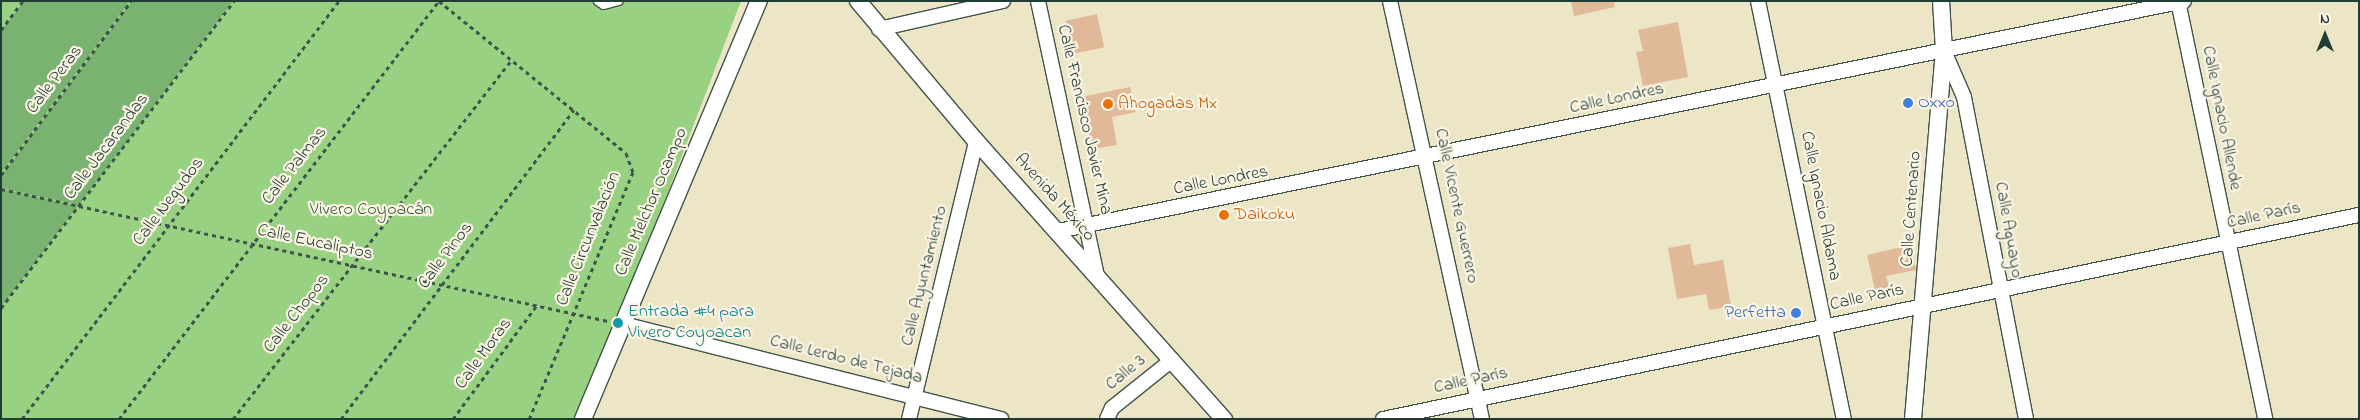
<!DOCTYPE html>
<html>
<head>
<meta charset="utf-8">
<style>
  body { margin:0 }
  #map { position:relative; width:2360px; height:420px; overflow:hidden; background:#ece5c6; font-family:"Indie Flower",sans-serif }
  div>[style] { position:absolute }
  .green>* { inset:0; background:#99d183 }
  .forest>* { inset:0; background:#7ab371 }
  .building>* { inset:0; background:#e0b999; transform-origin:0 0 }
  .path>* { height:3px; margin-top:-1.5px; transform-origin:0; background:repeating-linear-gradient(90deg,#3e564a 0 4px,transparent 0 8px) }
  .roads { filter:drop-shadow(1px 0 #3e564a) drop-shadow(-1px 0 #3e564a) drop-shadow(0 1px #3e564a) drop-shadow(0 -1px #3e564a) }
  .service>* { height:7px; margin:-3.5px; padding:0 3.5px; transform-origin:3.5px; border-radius:3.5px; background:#fff }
  .minor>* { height:14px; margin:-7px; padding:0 7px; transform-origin:7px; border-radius:7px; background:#fff }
  .tertiary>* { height:16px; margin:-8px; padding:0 8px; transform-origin:8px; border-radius:8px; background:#fff }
  .dots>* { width:14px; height:14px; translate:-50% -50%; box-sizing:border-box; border:2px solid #fcf5e5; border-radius:50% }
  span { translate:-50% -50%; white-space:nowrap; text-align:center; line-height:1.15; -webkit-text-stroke:4.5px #fcf5e5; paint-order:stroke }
  .street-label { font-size:18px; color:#1f3d34 }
  .shop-label { font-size:18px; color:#366cbe }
  .left { translate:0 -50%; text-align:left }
  .right { translate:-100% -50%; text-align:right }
  .food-label { font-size:18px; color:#c56008 }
  .park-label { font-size:18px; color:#375b44 }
  .culture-label { font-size:18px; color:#0d838f }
  .frame { position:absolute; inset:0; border:2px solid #1f3d34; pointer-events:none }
  .north { position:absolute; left:2300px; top:10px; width:50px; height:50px; -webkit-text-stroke:4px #fcf5e5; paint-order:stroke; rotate:0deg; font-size:14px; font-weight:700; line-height:20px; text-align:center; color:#1f3d34 }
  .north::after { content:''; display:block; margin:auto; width:18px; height:22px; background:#1f3d34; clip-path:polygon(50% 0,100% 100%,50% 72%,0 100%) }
</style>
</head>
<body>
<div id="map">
  <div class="green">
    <i style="clip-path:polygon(1px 1px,741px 1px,618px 323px,576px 419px,1px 419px)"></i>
  </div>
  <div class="forest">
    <i style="clip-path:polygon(24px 1px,130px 1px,1px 173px,1px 31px)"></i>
    <i style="clip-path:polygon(132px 1px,233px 1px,79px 205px,1px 188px,1px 176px)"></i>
    <i style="clip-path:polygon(1px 189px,78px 206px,1px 307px)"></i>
  </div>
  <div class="building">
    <i style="clip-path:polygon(1571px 1px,1614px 1px,1615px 7px,1574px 16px)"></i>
    <i style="left:1097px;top:14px;width:34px;height:32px;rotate:78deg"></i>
    <i style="clip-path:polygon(1678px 22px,1688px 77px,1643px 86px,1636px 52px,1643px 51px,1638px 30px)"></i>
    <i style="clip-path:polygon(1130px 87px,1136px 112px,1112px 117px,1117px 145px,1092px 149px,1081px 97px)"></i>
    <i style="clip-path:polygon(1690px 244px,1694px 265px,1723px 260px,1731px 306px,1709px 310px,1706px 294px,1677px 299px,1668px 248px)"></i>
    <i style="clip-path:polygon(1911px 245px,1916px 270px,1886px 276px,1889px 287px,1875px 290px,1867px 255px)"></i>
  </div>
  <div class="path">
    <i style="left:439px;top:1px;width:241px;rotate:39.1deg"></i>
    <i style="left:626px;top:153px;width:20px;rotate:70deg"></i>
    <i style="left:633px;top:172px;width:268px;rotate:112.8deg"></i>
    <i style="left:1px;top:30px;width:36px;rotate:-53deg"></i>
    <i style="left:1px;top:175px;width:217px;rotate:-53.2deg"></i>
    <i style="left:1px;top:189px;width:621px;rotate:12.27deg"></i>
    <i style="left:1px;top:308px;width:385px;rotate:-52.8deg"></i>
    <i style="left:22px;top:419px;width:525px;rotate:-52.82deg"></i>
    <i style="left:119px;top:419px;width:525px;rotate:-52.58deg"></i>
    <i style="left:233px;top:419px;width:454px;rotate:-52.2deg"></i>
    <i style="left:341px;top:419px;width:387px;rotate:-53deg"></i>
    <i style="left:453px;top:419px;width:142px;rotate:-53.6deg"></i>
  </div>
  <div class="roads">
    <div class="service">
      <i style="left:597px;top:1px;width:7px;rotate:34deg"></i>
      <i style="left:603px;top:5px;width:16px;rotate:-15deg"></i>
    </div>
    <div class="minor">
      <i style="left:1038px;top:1px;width:282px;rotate:77.9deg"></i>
      <i style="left:1390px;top:1px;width:428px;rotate:77.6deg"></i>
      <i style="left:1758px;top:1px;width:427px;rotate:78.4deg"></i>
      <i style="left:2178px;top:1px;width:427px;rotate:78.2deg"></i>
      <i style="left:879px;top:29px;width:127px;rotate:-12.7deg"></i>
      <i style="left:1944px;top:51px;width:50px;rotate:66.5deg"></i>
      <i style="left:1964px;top:97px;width:328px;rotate:79.1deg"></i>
      <i style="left:1058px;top:231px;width:1149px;rotate:-11.54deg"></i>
      <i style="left:623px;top:324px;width:390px;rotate:14.1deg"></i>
      <i style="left:909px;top:419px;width:286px;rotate:-76.4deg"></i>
      <i style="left:1107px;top:419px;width:12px;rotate:-66deg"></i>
      <i style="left:1112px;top:408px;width:77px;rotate:-38.7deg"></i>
      <i style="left:1383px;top:419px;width:997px;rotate:-11.81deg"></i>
    </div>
    <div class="tertiary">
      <i style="left:858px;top:1px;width:183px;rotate:49.9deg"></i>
      <i style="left:976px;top:141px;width:373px;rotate:48.3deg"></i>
      <i style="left:583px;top:419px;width:454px;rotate:-67.2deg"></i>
      <i style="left:1913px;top:419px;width:369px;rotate:-85.2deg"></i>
      <i style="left:1944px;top:51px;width:50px;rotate:-93.4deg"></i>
    </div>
  </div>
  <div class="dots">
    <i style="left:1908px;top:103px;background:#3f7fe0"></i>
    <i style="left:1108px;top:104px;background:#e8710a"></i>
    <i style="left:1224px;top:215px;background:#e8710a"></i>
    <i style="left:1796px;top:313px;background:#3f7fe0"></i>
    <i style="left:618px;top:323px;background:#0f9aa8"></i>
  </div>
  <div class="street-label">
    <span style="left:55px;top:80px;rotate:-53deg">Calle Peras</span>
    <span style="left:1617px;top:99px;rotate:-12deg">Calle Londres</span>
    <span style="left:2221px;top:118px;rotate:79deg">Calle Ignacio Allende</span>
    <span style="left:1084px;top:120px;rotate:77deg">Calle Francisco Javier Mina</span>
    <span style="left:107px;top:147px;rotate:-53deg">Calle Jacarandas</span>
    <span style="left:295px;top:166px;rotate:-52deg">Calle Palmas</span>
    <span style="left:1221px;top:181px;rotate:-11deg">Calle Londres</span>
    <span style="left:1054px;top:198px;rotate:48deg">Avenida México</span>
    <span style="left:169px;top:202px;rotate:-53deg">Calle Negudos</span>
    <span style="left:652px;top:202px;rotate:-67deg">Calle Melchor Ocampo</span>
    <span style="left:1456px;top:206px;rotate:78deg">Calle Vicente Guerrero</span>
    <span style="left:1820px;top:206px;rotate:79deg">Calle Ignacio Aldama</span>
    <span style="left:1912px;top:209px;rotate:-86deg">Calle Centenario</span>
    <span style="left:2264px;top:216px;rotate:-12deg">Calle París</span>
    <span style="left:2008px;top:230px;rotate:80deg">Calle Aguayo</span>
    <span style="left:589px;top:239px;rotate:-68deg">Calle Circunvalación</span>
    <span style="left:315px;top:243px;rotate:12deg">Calle Eucaliptos</span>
    <span style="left:446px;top:256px;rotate:-53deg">Calle Pinos</span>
    <span style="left:925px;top:276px;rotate:-76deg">Calle Ayuntamiento</span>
    <span style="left:1867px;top:298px;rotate:-12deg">Calle París</span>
    <span style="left:297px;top:314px;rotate:-52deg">Calle Chopos</span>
    <span style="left:484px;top:354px;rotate:-54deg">Calle Moras</span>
    <span style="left:846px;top:360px;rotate:14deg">Calle Lerdo de Tejada</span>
    <span style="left:1126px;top:373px;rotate:-39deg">Calle 3</span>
    <span style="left:1471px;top:381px;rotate:-12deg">Calle París</span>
  </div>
  <div class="shop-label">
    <span class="left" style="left:1918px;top:103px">Oxxo</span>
    <span class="right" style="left:1786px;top:313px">Perfetta</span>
  </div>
  <div class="food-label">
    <span class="left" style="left:1118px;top:104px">Ahogadas Mx</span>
    <span class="left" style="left:1234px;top:215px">Daikoku</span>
  </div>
  <div class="park-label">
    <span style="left:371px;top:210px">Vivero Coyoacán</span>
  </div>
  <div class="culture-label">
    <span class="left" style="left:628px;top:323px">Entrada #4 para<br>Vivero Coyoacan</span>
  </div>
  <div class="frame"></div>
  <div class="north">N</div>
</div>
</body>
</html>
